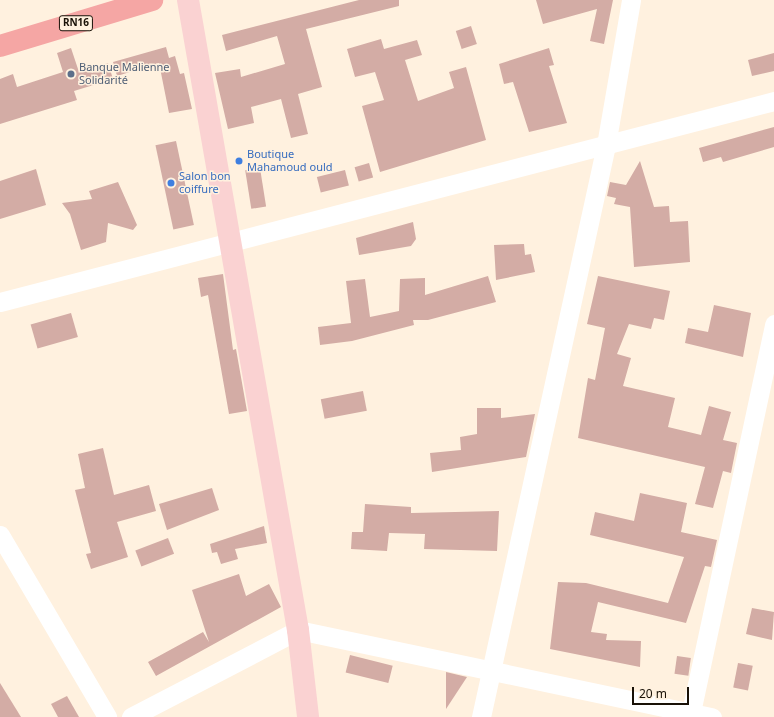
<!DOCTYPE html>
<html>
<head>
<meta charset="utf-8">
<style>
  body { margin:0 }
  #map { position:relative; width:774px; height:717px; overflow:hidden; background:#fff1df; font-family:"Noto Sans",sans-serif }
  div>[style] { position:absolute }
  .building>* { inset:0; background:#d3aca5; transform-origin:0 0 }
  .street>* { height:19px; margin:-9.5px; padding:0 9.5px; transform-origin:9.5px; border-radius:9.5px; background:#fff }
  .secondary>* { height:22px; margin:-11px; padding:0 11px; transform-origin:11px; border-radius:11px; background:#fad2d2 }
  .primary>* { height:22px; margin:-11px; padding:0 11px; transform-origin:11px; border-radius:11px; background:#f5a6a4 }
  .dots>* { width:11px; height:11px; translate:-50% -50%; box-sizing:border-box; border:2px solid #fff1df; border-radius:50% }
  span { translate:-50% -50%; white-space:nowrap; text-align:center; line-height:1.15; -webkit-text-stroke:3px #fff1df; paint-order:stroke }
  .shield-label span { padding:1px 3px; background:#fff1df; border:1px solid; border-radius:3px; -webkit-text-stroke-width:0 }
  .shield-label { font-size:10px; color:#191107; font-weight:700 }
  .service-label { font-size:11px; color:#4e5e75 }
  .left { translate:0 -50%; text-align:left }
  .shop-label { font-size:11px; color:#366cbe }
  .scale { position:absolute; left:632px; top:687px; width:57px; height:18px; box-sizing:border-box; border:2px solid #191107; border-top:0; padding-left:5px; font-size:12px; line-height:14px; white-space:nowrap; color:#191107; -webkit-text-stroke:3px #fff1df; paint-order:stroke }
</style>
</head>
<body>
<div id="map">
  <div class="building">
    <i style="clip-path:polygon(359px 0,399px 0,399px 6px,306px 29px,322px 87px,298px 94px,308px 134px,291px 138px,281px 99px,251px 107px,254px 123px,228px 129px,215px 73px,240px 69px,241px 77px,285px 64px,277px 36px,226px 51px,222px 35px)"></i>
    <i style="clip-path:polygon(536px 0,613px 0,604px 44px,590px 41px,597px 9px,543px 24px)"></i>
    <i style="left:471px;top:26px;width:19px;height:16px;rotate:72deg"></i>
    <i style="clip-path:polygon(381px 39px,384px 49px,417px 40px,422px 55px,405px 60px,418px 101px,454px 88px,449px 72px,466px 67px,486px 140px,380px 172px,362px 106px,384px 100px,375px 72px,355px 77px,347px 49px)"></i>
    <i style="clip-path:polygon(166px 47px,169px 58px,175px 56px,180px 74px,184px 73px,192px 109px,169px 113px,159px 63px,117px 76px,113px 62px)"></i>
    <i style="clip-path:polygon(71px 48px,79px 72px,108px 63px,113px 79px,74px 91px,77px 100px,0 124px,0 79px,13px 74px,17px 87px,63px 72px,57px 53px)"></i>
    <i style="clip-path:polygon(549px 48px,554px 65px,549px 66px,567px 123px,529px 132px,513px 82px,504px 84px,499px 64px)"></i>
    <i style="clip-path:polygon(774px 53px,774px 71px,752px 76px,748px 60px)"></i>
    <i style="clip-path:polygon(774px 127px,774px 147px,723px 162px,721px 157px,703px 162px,699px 148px)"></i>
    <i style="left:176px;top:141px;width:86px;height:21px;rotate:78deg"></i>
    <i style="clip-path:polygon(640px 161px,654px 207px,669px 206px,670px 222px,688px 221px,690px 262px,634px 267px,630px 207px,614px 204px,616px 198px,607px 196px,610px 182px,626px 185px)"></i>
    <i style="left:369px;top:163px;width:15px;height:15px;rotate:74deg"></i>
    <i style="left:260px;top:168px;width:39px;height:15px;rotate:81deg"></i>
    <i style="clip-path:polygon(36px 169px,46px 205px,0 219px,0 181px)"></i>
    <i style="left:345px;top:170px;width:16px;height:29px;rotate:76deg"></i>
    <i style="clip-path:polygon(118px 182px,137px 225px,133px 230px,108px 223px,106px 242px,81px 250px,70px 214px,62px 203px,92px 199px,89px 191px)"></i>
    <i style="clip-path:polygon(413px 222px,416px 239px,411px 246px,359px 255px,356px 238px)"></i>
    <i style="clip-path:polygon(524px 244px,525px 255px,531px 254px,535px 272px,496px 280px,494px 245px)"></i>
    <i style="clip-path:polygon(223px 274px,233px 350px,236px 349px,247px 411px,229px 414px,208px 295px,201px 297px,198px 278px)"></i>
    <i style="clip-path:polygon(488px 276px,496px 302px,428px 320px,413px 320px,414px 325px,352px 341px,320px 345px,318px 327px,351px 323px,346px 281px,365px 279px,370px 317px,399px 311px,400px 279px,425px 278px,425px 295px)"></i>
    <i style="clip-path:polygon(598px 276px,670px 291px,664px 320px,654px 318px,651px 329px,629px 324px,617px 354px,631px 358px,623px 386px,675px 398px,668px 427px,701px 435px,709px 406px,731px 412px,723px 440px,737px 443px,731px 473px,723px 471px,713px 508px,695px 504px,705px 467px,578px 438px,588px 378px,595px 380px,605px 328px,587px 324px)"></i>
    <i style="clip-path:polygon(714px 305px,751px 313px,743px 357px,685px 343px,688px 328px,708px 332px)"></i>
    <i style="left:71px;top:313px;width:25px;height:42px;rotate:74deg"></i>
    <i style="left:363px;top:391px;width:20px;height:43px;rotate:79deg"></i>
    <i style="clip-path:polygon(477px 408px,501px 408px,501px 418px,535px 414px,526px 457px,432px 472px,430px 453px,461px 450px,460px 437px,477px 434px)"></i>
    <i style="clip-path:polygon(103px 448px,114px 495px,149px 485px,156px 511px,117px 522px,128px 557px,91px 569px,86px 554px,91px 553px,75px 490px,85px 488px,78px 454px)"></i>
    <i style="clip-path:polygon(212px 488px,219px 510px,167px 530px,159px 504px)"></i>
    <i style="clip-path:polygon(640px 493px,687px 503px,681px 532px,717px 540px,711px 567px,705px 566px,686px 623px,598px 602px,591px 632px,607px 634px,606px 640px,641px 641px,640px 667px,550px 649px,558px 582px,586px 583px,668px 603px,684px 557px,590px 535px,595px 512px,634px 521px)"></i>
    <i style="clip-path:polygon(365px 504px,411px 507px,411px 513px,499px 511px,497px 551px,424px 549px,425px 534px,389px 533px,387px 551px,351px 549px,352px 532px,363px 532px)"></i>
    <i style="clip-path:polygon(264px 526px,267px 543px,235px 549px,238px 559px,221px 564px,217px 552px,212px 553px,210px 544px)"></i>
    <i style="left:168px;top:538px;width:17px;height:35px;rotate:69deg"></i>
    <i style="clip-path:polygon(239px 574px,246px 596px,269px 584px,281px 607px,156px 676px,148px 662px,203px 632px,209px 642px,192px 590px)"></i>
    <i style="clip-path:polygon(752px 608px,774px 612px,772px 640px,746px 634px)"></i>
    <i style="left:350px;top:655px;width:44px;height:18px;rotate:14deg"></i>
    <i style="left:677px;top:656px;width:14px;height:18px;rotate:8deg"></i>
    <i style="left:738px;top:663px;width:15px;height:25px;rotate:11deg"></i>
    <i style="clip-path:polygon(446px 672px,467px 677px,446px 709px)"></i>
    <i style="clip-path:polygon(0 683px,21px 717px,0 717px)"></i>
    <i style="clip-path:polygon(67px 696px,79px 717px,58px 717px,51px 704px)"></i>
  </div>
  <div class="street">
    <i style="left:0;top:302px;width:800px;rotate:-14.56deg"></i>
    <i style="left:0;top:535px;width:211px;rotate:59.5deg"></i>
    <i style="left:131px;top:717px;width:188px;rotate:-27.5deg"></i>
    <i style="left:298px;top:630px;width:423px;rotate:11.9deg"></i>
    <i style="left:481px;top:717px;width:585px;rotate:-77.67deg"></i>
    <i style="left:606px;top:145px;width:147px;rotate:-80.2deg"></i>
    <i style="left:690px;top:717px;width:402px;rotate:-77.9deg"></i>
  </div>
  <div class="secondary">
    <i style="left:188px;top:0;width:640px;rotate:80.1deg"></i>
    <i style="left:298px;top:630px;width:88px;rotate:83.4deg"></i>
  </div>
  <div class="primary">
    <i style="left:0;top:46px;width:159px;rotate:-16.8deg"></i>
  </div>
  <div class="dots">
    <i style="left:71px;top:74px;background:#5c6f8a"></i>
    <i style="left:239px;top:161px;background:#3f7fe0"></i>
    <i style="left:171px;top:183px;background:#3f7fe0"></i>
  </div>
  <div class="shield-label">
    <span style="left:76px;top:23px">RN16</span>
  </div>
  <div class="service-label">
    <span class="left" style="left:79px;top:74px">Banque Malienne<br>Solidarité</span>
  </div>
  <div class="shop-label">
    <span class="left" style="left:247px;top:161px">Boutique<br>Mahamoud ould</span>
    <span class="left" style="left:179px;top:183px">Salon bon<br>coiffure</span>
  </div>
  <div class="scale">20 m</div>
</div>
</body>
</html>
